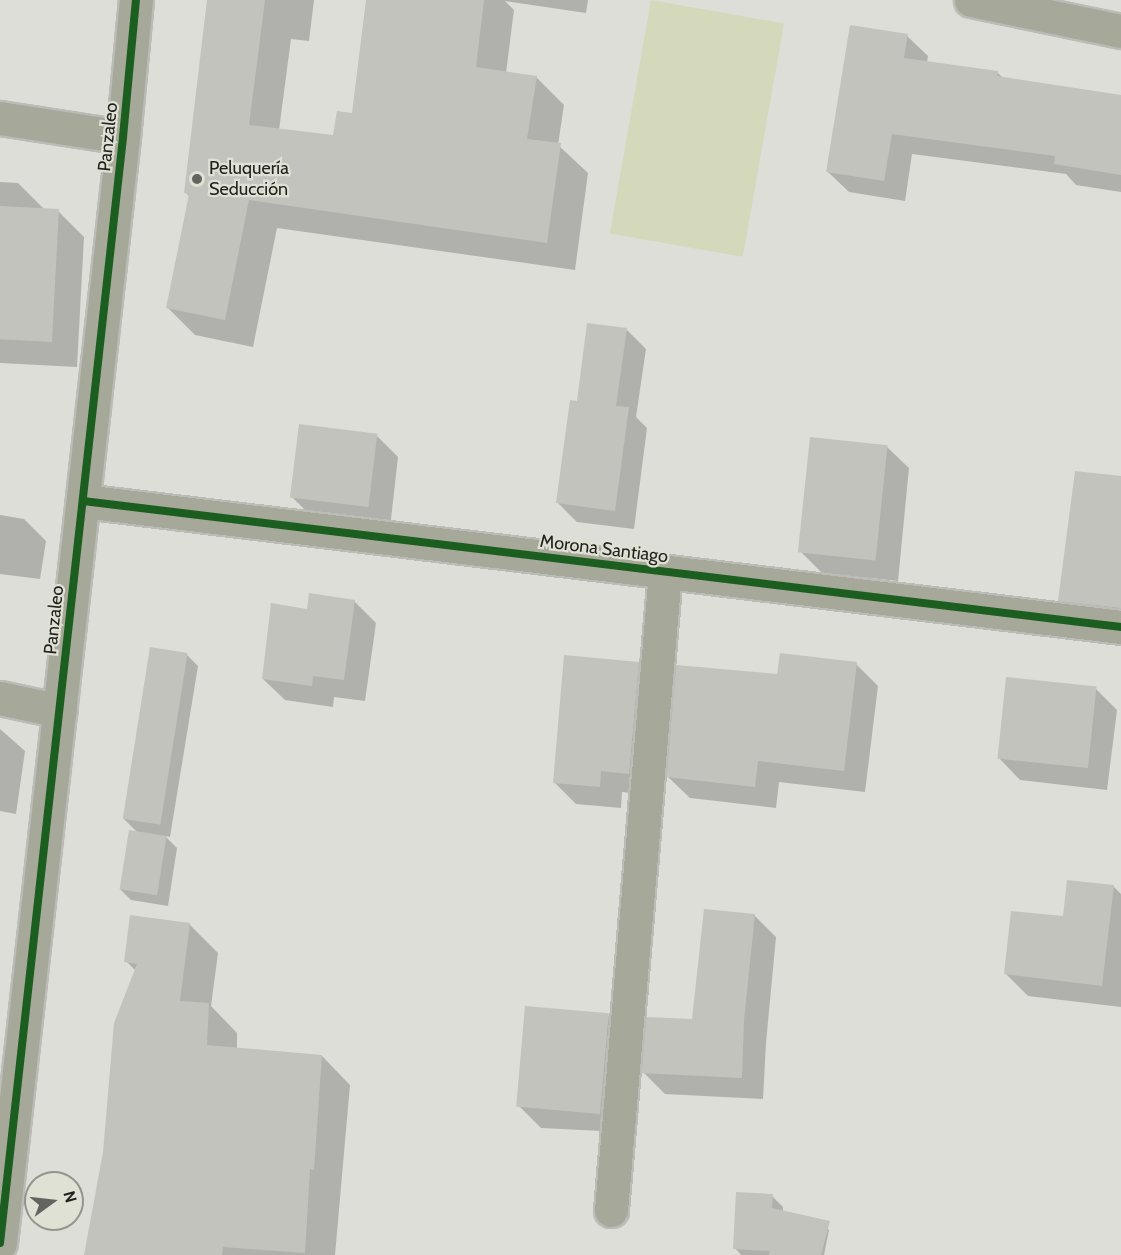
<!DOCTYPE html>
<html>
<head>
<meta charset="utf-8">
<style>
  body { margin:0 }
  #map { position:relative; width:1121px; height:1255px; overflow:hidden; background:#ddded7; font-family:Cabin,sans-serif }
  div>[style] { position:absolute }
  .green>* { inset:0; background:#d4d9bb; transform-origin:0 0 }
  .shadow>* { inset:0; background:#0003 }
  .building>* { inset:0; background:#c3c3be; transform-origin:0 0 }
  .roads { filter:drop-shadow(2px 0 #bbbcb7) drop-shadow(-2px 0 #bbbcb7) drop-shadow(0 2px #bbbcb7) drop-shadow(0 -2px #bbbcb7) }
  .minor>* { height:33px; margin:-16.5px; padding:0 16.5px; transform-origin:16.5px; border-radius:16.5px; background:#a6a899 }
  .cycleway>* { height:8px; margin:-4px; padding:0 4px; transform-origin:4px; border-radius:4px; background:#1b5e20 }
  .dots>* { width:16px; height:16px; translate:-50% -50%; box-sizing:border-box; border:3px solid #dee1d4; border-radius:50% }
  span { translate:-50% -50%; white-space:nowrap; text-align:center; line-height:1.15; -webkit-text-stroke:4.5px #dee1d4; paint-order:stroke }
  .street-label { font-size:18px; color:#22231f }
  .poi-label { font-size:18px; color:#22231f }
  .left { translate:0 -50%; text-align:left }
  .north { position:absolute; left:24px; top:1171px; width:60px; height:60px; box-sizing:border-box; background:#dee1d4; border:2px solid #93958c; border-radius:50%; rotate:75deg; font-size:16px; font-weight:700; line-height:24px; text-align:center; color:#22231f }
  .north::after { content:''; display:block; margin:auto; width:21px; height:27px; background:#63645f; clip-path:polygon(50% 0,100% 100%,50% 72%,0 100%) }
</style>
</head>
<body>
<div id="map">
  <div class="green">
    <i style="left:651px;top:0;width:135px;height:237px;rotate:10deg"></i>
  </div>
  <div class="shadow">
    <i style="clip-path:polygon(208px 0,314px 0,309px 41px,291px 39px,279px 130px,335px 136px,353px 115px,367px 0,588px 0,586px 13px,505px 1px,514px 10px,506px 73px,536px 77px,564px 105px,558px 145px,588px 173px,575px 270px,277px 228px,253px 347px,195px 335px,167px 307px,190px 197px,185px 192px)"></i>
    <i style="clip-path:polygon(907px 36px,928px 56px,927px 63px,997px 72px,1003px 78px,1121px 97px,1121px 192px,1076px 185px,1066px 174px,912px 154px,905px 201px,849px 192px,828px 172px)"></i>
    <i style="clip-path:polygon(0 182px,18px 183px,44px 209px,58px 211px,84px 237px,77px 367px,0 363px)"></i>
    <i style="clip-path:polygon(627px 330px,646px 349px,636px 417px,647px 428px,634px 529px,577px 522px,558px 503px,579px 402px)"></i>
    <i style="clip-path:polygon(377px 436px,398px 457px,390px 528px,313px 518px,292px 497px)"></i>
    <i style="clip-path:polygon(887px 447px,909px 468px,898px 581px,822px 573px,800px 551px)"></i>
    <i style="clip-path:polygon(1121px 478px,1121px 627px,1082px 622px,1060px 600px)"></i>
    <i style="clip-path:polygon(0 515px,24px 519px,46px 541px,40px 579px,0 574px)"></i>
    <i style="clip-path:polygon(354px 601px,376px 623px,365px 701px,334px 697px,333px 707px,285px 700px,263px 679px,308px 610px)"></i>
    <i style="clip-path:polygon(187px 655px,198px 666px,170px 837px,165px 836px,177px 848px,168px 906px,131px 900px,120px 889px,138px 833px,124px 819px)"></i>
    <i style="clip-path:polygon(638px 663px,660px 685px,650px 795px,622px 792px,621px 808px,576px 804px,554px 782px)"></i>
    <i style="clip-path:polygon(856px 664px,878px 686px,865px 792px,779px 782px,776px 808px,690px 798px,668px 777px,779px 676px)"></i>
    <i style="clip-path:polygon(1095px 688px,1117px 710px,1107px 790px,1020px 780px,999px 758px)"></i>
    <i style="clip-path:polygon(0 729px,25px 751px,16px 814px,0 811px)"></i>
    <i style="clip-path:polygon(1113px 886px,1121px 894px,1121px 1007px,1028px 996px,1006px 974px,1064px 918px)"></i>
    <i style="clip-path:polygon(754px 915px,776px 937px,766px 1043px,763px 1099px,665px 1094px,643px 1072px,694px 1020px)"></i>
    <i style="clip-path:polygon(189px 924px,218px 953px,211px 1006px,237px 1033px,237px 1049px,322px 1056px,350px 1085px,335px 1255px,91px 1255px,136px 971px,126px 961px)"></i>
    <i style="clip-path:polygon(608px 1015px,630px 1036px,622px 1132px,541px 1128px,519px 1106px)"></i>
    <i style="clip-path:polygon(772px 1196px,783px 1207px,783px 1212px,818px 1219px,829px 1230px,824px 1255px,741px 1255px,735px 1248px)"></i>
  </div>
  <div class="building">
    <i style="clip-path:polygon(207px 0,265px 0,249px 125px,333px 135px,337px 111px,352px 113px,366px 0,484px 0,476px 67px,537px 76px,527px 139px,561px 143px,547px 243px,249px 200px,225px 320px,166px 308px,189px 194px,184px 193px)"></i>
    <i style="clip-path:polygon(850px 25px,908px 34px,904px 58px,998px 71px,997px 76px,1121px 95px,1121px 175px,1054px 164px,1055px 156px,892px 134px,884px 181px,826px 172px)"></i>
    <i style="left:0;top:206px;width:59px;height:133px;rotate:3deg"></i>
    <i style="clip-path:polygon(587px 323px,627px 328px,616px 406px,629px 407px,615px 511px,556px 503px,570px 400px,577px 401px)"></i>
    <i style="left:299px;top:424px;width:79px;height:74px;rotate:7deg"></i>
    <i style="left:810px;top:437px;width:78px;height:116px;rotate:6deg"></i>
    <i style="clip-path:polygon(1075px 471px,1121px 476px,1121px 608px,1058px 601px)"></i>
    <i style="clip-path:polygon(309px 593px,355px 600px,344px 680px,313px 676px,312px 686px,262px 679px,271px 603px,307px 609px)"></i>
    <i style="left:150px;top:647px;width:38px;height:174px;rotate:9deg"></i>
    <i style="clip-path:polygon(780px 653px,857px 662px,844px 771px,758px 761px,755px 787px,666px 777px,676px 665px,777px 674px)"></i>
    <i style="clip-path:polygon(564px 655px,639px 662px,629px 774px,601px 771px,600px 787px,553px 783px)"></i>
    <i style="left:1006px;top:677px;width:91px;height:82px;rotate:6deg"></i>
    <i style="left:129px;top:830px;width:38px;height:60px;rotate:9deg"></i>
    <i style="clip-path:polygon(1067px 880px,1114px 885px,1102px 986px,1004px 974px,1011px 911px,1063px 916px)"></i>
    <i style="clip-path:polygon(704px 909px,755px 914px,744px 1020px,742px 1078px,641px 1073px,646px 1017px,692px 1019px)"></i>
    <i style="clip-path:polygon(130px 915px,190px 923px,180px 1001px,209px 1003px,207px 1045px,322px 1055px,314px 1170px,310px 1169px,305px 1253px,223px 1247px,222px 1255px,84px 1255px,103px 1152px,114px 1023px,137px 964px,124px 962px)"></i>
    <i style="left:525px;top:1006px;width:84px;height:101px;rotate:5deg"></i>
    <i style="clip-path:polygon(736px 1192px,773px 1194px,772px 1208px,830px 1221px,821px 1255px,769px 1255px,770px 1251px,733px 1249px)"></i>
  </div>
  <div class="roads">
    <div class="minor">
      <i style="left:971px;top:0;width:153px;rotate:11.7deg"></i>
      <i style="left:0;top:118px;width:124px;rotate:8.8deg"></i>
      <i style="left:83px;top:501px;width:1046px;rotate:6.92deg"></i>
      <i style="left:0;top:698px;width:61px;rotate:12.2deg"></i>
      <i style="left:611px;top:1210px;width:640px;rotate:-85.16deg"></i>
      <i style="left:0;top:1243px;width:1113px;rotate:-83.65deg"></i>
      <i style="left:123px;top:137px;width:138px;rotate:-84.6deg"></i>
    </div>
  </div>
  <div class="cycleway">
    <i style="left:83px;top:501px;width:1046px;rotate:6.92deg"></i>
    <i style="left:0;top:1243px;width:1113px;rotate:-83.65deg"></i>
    <i style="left:123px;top:137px;width:138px;rotate:-84.6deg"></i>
  </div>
  <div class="dots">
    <i style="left:197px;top:179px;background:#63645f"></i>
  </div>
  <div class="street-label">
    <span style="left:108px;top:137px;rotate:-84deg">Panzaleo</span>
    <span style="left:604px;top:549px;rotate:7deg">Morona Santiago</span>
    <span style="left:54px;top:620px;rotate:-84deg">Panzaleo</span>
  </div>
  <div class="poi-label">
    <span class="left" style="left:209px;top:179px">Peluquería<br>Seducción</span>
  </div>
  <div class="north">N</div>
</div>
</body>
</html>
